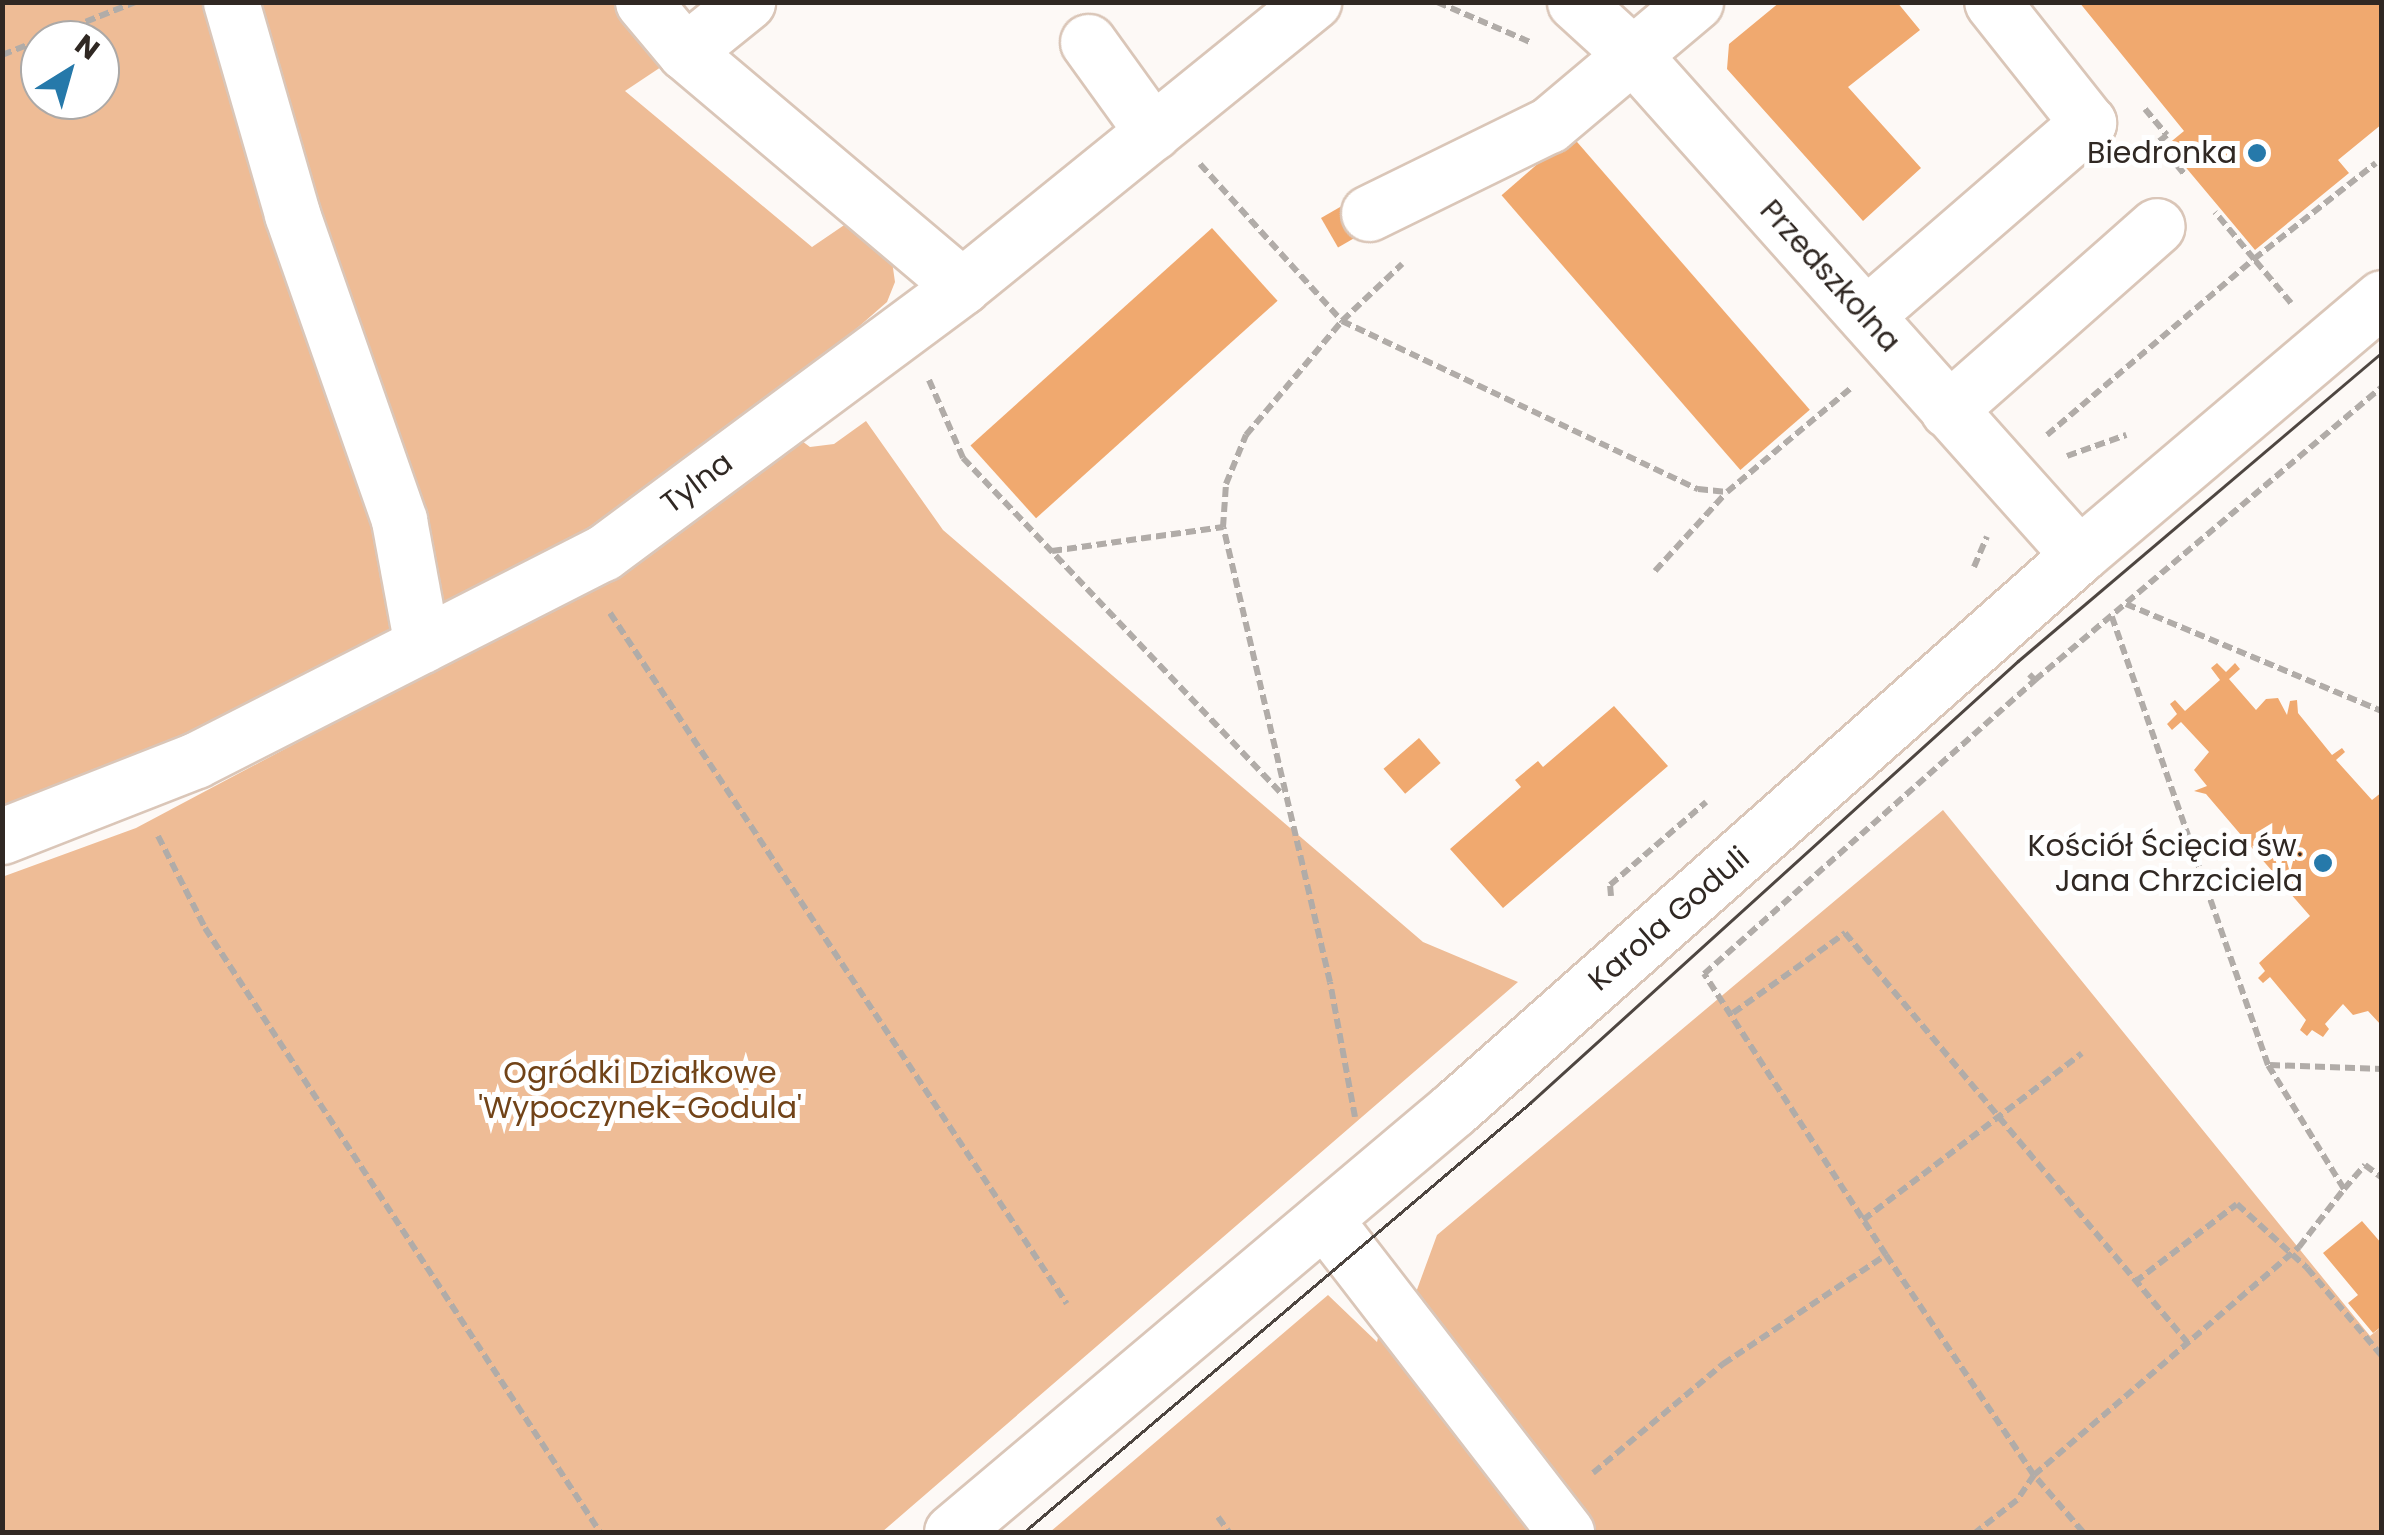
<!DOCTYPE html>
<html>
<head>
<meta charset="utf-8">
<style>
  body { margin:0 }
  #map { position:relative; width:2384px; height:1535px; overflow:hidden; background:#fdf9f6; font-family:Poppins,sans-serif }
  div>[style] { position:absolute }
  .green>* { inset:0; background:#eebc96 }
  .building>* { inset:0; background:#f0a96f; transform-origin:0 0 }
  .path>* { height:6px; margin-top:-3px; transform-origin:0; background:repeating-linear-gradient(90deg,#b1aca8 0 10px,transparent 0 15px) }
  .roads { filter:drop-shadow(2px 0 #dac6b8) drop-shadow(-2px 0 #dac6b8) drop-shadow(0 2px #dac6b8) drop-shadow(0 -2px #dac6b8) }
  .minor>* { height:55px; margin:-27.5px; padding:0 27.5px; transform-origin:27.5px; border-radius:27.5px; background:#fff }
  .major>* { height:55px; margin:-27.5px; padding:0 27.5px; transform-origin:27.5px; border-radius:27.5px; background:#fff }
  .tram>* { height:2.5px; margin:-1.25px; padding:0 1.25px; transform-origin:1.25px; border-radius:1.25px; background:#4e4641 }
  .dots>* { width:28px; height:28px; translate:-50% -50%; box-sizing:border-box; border:5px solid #fff; border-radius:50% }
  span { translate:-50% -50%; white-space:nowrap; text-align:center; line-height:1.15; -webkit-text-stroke:10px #fff; paint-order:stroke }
  .poi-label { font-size:30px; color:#302823 }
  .right { translate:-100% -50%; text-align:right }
  .street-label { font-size:30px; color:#302823 }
  .park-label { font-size:30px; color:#714318 }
  .frame { position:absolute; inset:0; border:5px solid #302823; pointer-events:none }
  .north { position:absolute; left:20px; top:20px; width:100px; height:100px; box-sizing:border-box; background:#fff; border:2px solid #aca9a7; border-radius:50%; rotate:37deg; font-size:28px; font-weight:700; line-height:40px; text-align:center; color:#302823 }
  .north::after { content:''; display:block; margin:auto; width:35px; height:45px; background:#2679aa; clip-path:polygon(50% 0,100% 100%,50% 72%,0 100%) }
</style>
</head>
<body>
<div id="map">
  <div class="green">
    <i style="clip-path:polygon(evenodd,3px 3px,619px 3px,667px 63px,625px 91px,812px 247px,856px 217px,891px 254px,895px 282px,887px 302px,824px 357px,589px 529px,135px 765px,3px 819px,3px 3px,40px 40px,100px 40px,100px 100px,40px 100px,40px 40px)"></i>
    <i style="clip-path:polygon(866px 421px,943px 530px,1423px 942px,1518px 982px,882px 1532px,3px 1532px,2px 877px,136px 828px,592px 586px,794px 435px,810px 447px,834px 444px)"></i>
    <i style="clip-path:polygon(1943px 810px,2370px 1336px,2381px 1327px,2381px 1532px,1050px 1532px,1328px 1295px,1377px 1342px,1380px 1329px,1415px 1295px,1437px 1235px)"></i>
  </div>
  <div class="building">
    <i style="clip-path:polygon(1780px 2px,1897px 2px,1920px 30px,1848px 87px,1921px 168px,1863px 221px,1727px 69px,1729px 44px)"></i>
    <i style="clip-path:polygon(2079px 2px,2382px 2px,2382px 124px,2338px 160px,2349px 173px,2255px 250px,2167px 145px,2184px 131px)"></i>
    <i style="left:1571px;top:135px;width:364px;height:92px;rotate:49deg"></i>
    <i style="left:1347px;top:203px;width:34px;height:30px;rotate:60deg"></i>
    <i style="left:1212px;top:228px;width:98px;height:325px;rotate:48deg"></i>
    <i style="clip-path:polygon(2217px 663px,2226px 672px,2235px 663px,2240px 669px,2229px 679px,2256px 710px,2266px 699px,2278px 698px,2287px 715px,2290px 701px,2297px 700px,2298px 713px,2332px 755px,2342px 748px,2345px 752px,2336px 760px,2372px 800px,2382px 792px,2382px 1026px,2368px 1011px,2353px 1015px,2343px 1004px,2325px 1024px,2329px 1029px,2323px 1037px,2312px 1030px,2307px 1036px,2300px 1030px,2306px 1020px,2280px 989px,2270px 977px,2263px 983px,2258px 978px,2265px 971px,2259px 963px,2310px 916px,2283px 885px,2275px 892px,2279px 879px,2246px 841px,2238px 847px,2234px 841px,2241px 835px,2206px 794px,2194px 791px,2207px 786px,2194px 770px,2209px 752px,2181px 722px,2172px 730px,2167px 724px,2177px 714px,2170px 704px,2175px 700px,2185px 711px,2220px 680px,2211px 668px)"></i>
    <i style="clip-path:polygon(1614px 706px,1668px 766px,1503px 908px,1450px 849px,1521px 787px,1515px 780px,1538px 761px,1543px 767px)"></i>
    <i style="left:1419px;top:738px;width:33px;height:47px;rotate:49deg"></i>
    <i style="clip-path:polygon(2362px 1221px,2382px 1244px,2382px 1326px,2373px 1333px,2348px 1303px,2358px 1295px,2323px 1253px)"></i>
  </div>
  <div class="path">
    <i style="left:1437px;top:2px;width:103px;rotate:23.3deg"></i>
    <i style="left:2px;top:55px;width:143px;rotate:-21.7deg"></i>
    <i style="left:2145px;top:109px;width:34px;rotate:50deg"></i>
    <i style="left:2167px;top:135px;width:11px;rotate:142deg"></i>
    <i style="left:2158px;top:142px;width:43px;rotate:50.7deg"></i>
    <i style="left:1200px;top:164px;width:212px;rotate:47.9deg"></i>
    <i style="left:1342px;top:321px;width:394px;rotate:25.3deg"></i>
    <i style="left:1698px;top:489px;width:29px;rotate:6deg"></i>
    <i style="left:1727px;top:492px;width:163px;rotate:-40deg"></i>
    <i style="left:2291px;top:303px;width:57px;rotate:-130.1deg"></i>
    <i style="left:2254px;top:259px;width:155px;rotate:-38.2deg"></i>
    <i style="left:929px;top:380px;width:85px;rotate:66.4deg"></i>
    <i style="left:963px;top:458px;width:462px;rotate:46.5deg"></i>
    <i style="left:2047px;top:435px;width:272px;rotate:-40.4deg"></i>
    <i style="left:2254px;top:259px;width:61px;rotate:-129.7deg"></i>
    <i style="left:2067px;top:456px;width:63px;rotate:-19.6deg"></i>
    <i style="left:1052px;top:551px;width:173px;rotate:-8deg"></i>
    <i style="left:1974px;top:567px;width:33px;rotate:-67deg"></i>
    <i style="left:1655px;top:571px;width:105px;rotate:-47.7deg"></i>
    <i style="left:2126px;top:604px;width:277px;rotate:22.7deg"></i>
    <i style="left:610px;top:613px;width:828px;rotate:56.52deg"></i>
    <i style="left:2035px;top:680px;width:454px;rotate:-40.2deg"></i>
    <i style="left:158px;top:836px;width:103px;rotate:62.9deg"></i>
    <i style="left:205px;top:928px;width:722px;rotate:56.82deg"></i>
    <i style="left:1611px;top:896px;width:11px;rotate:-95deg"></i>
    <i style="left:1610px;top:885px;width:127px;rotate:-40.8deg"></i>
    <i style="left:1733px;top:1013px;width:138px;rotate:-35.5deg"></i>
    <i style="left:1845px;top:933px;width:533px;rotate:50.1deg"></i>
    <i style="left:2270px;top:1065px;width:112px;rotate:2deg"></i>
    <i style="left:1355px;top:1117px;width:137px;rotate:-100.5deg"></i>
    <i style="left:1330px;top:982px;width:467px;rotate:-103.2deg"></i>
    <i style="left:1223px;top:527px;width:43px;rotate:-86deg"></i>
    <i style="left:1226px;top:484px;width:53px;rotate:-67.8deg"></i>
    <i style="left:1246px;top:435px;width:149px;rotate:-49.9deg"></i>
    <i style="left:1342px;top:321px;width:83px;rotate:-43.5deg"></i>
    <i style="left:2344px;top:1189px;width:32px;rotate:-49deg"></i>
    <i style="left:2365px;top:1165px;width:21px;rotate:37deg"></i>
    <i style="left:1863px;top:1220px;width:275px;rotate:-37.3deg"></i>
    <i style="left:1886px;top:1255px;width:265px;rotate:56.1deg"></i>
    <i style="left:2034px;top:1475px;width:30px;rotate:124deg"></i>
    <i style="left:2017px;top:1500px;width:52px;rotate:142deg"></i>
    <i style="left:2135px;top:1282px;width:128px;rotate:-37.4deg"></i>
    <i style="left:2237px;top:1204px;width:95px;rotate:42.4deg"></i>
    <i style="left:2307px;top:1268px;width:116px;rotate:49.6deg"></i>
    <i style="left:1593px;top:1473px;width:170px;rotate:-40deg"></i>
    <i style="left:1723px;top:1364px;width:196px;rotate:-33.8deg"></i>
    <i style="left:1886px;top:1255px;width:335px;rotate:-122.9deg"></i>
    <i style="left:1704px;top:974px;width:443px;rotate:-41.6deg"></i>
    <i style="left:2035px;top:680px;width:8px;rotate:-135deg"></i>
    <i style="left:1218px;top:1517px;width:19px;rotate:54deg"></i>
    <i style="left:2083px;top:1532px;width:75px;rotate:-130.7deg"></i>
    <i style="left:2034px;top:1475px;width:350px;rotate:-40.7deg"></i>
    <i style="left:2299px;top:1247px;width:73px;rotate:-52.2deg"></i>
    <i style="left:2344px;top:1189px;width:145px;rotate:-121.5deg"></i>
    <i style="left:2268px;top:1065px;width:475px;rotate:-109.2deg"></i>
  </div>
  <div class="roads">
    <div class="minor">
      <i style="left:231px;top:2px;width:221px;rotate:73.9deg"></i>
      <i style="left:292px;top:214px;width:324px;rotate:70.7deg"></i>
      <i style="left:399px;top:520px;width:127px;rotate:79.6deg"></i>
      <i style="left:643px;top:2px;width:65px;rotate:50deg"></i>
      <i style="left:685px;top:52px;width:80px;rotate:-38.9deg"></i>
      <i style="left:1575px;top:2px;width:77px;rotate:42.4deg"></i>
      <i style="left:1632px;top:54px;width:671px;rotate:48.26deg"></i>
      <i style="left:1088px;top:42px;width:111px;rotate:54.2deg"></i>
      <i style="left:685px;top:52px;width:363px;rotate:40.2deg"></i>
      <i style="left:1369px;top:213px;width:200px;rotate:-26.1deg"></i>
      <i style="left:1549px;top:125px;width:191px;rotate:-40.1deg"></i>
      <i style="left:1866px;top:315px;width:294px;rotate:-40.9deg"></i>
      <i style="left:2088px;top:123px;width:154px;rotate:-128.4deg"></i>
      <i style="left:1948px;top:410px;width:278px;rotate:-41.4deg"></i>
      <i style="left:2px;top:836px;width:208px;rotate:-21.4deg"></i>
      <i style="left:196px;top:760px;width:457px;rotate:-27deg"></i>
      <i style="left:603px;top:553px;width:447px;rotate:-36.6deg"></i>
      <i style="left:962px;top:286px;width:452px;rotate:-39deg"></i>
      <i style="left:1324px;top:1219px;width:396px;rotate:52.3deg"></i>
    </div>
    <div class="major">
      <i style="left:952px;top:1532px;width:656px;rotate:-40.12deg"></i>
      <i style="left:1454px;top:1109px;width:835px;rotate:-41.55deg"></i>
      <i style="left:2079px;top:555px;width:397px;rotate:-40.3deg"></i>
    </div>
  </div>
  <div class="tram">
    <i style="left:1024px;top:1532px;width:663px;rotate:-40.29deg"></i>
    <i style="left:1530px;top:1103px;width:658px;rotate:-42.17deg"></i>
    <i style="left:2018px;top:661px;width:477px;rotate:-40.3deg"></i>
  </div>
  <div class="dots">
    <i style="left:2257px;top:153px;background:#2679aa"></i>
    <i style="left:2323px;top:863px;background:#2679aa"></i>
  </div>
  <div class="poi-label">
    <span class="right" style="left:2237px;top:153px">Biedronka</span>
    <span class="right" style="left:2303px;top:863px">Kościół Ścięcia św.<br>Jana Chrzciciela</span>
  </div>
  <div class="street-label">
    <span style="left:1830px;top:276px;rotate:48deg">Przedszkolna</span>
    <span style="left:697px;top:483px;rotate:-37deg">Tylna</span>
    <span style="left:1669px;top:919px;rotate:-41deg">Karola Goduli</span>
  </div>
  <div class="park-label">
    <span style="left:640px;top:1090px">Ogródki Działkowe<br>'Wypoczynek-Godula'</span>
  </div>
  <div class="frame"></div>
  <div class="north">N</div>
</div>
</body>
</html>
